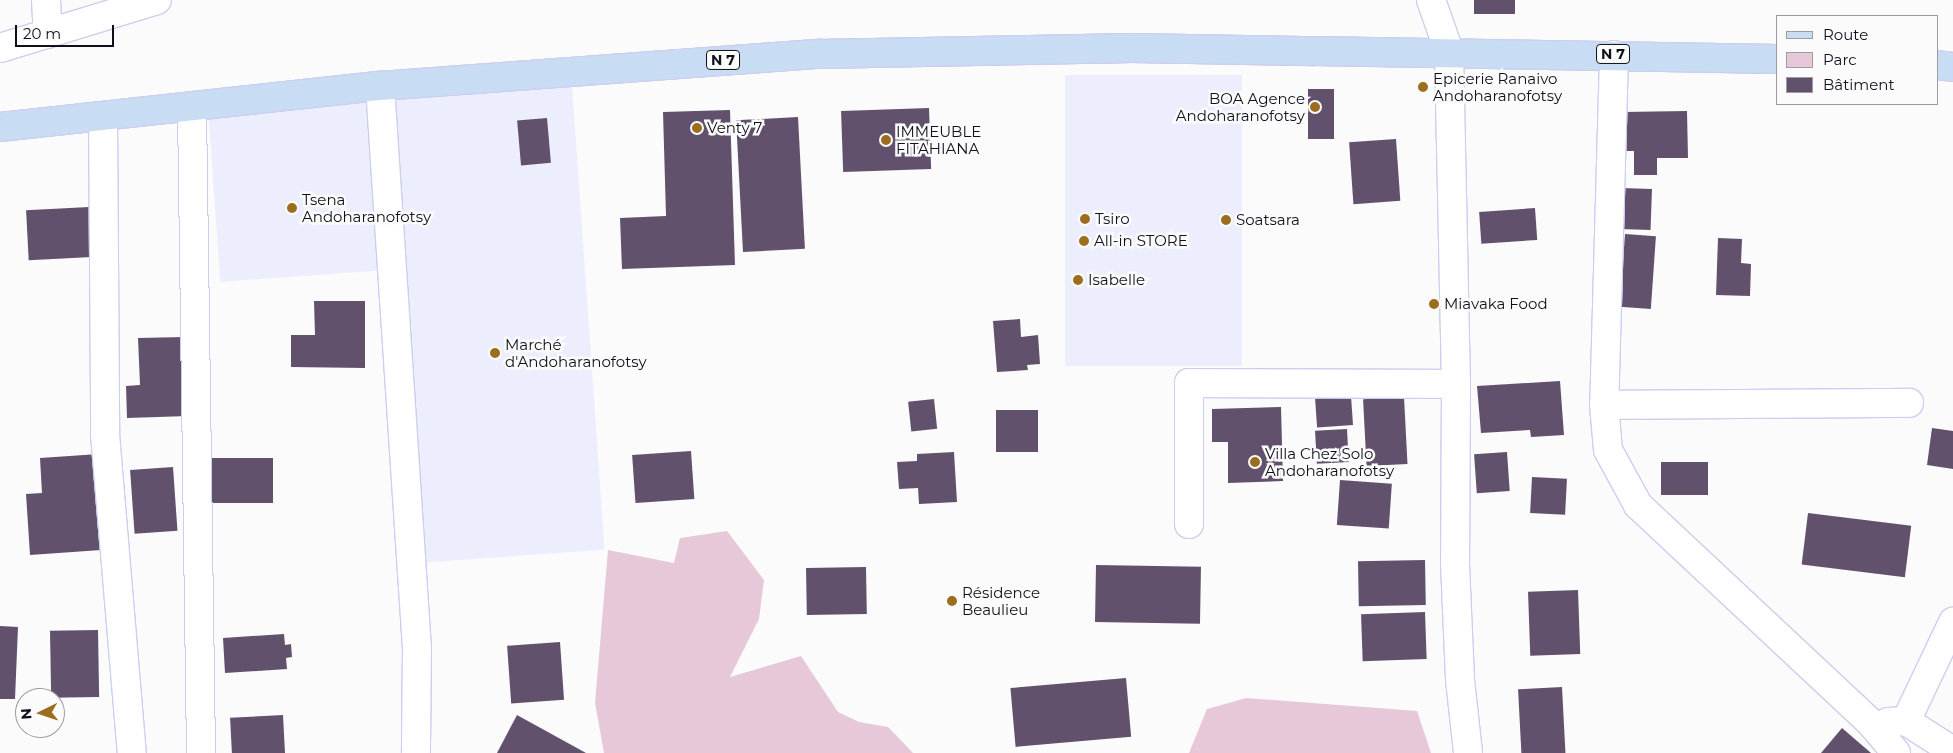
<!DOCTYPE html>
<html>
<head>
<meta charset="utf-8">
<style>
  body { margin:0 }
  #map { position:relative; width:1953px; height:753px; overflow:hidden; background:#fbfbfb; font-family:Montserrat,sans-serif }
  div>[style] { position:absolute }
  .built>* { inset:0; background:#eceefe; transform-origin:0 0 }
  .green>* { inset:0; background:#e6c8d9 }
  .building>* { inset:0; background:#62516d; transform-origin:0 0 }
  .roads { filter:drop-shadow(1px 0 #ccceef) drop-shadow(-1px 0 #ccceef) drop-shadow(0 1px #ccceef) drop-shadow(0 -1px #ccceef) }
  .minor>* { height:28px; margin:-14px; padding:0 14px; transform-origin:14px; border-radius:14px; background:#fff }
  .major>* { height:28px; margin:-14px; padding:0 14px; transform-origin:14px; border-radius:14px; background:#c8ddf3 }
  .dots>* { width:14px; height:14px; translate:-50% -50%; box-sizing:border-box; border:2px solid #fbfbfb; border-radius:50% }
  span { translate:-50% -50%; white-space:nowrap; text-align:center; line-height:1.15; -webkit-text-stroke:5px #fbfbfb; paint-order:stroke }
  .shield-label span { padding:1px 4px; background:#fbfbfb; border:1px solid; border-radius:4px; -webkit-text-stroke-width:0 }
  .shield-label { font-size:14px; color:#0f101b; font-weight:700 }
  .poi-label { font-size:15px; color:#0f101b }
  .left { translate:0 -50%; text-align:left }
  .right { translate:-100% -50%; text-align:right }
  .legend { position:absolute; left:1776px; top:15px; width:162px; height:90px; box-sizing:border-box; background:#fbfbfb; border:1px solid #9d9da1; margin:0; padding:6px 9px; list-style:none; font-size:15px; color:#0f101b }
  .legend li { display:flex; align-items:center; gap:10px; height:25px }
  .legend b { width:25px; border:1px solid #9d9da1 }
  .north { position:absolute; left:15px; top:688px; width:50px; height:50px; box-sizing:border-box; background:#fbfbfb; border:1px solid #9d9da1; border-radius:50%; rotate:266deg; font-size:14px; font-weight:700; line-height:20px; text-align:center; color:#0f101b }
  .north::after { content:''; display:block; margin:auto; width:18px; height:22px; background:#9c6d1f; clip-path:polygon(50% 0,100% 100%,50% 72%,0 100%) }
  .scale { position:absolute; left:15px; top:25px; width:99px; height:22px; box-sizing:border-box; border:2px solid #0f101b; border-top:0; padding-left:6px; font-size:15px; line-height:18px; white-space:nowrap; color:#0f101b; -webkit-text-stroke:4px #fbfbfb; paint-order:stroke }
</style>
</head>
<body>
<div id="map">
  <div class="built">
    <i style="left:571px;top:70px;width:481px;height:192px;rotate:86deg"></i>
    <i style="left:1065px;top:75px;width:177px;height:291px"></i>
    <i style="left:368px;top:101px;width:170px;height:160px;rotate:86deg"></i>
  </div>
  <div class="green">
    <i style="clip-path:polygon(727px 531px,764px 580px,759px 619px,730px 677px,801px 656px,838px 712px,859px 722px,888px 727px,913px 753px,604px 753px,595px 703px,608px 550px,674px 563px,680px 538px)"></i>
    <i style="clip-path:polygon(1246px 698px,1417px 711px,1431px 753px,1189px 753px,1207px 709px)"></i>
  </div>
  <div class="building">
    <i style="left:1474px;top:0;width:41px;height:14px"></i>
    <i style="left:1308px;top:89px;width:26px;height:50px"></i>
    <i style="left:929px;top:108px;width:61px;height:88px;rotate:88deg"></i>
    <i style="clip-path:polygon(730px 110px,735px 265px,622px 269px,620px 218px,666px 216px,663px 112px)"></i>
    <i style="clip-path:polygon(1687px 111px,1688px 158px,1657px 158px,1657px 175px,1634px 175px,1634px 151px,1624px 151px,1623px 112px)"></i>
    <i style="left:798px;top:117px;width:132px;height:62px;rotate:87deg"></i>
    <i style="left:547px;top:118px;width:45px;height:30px;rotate:85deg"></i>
    <i style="left:1396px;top:139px;width:62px;height:47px;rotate:86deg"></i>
    <i style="left:1621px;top:188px;width:31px;height:41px;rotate:2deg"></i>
    <i style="left:89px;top:207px;width:50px;height:63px;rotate:87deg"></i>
    <i style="left:1535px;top:208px;width:32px;height:56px;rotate:86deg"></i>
    <i style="left:1625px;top:234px;width:31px;height:73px;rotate:4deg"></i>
    <i style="clip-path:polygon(1718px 238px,1742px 239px,1741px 263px,1751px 264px,1750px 296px,1716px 295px)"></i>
    <i style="clip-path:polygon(314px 301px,365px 301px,365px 368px,291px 367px,291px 335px,315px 335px)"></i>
    <i style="clip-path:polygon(1020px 319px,1021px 337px,1038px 335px,1040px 364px,1027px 365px,1028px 370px,997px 372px,993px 321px)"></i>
    <i style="clip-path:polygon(185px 337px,188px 416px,127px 418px,126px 386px,140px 385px,138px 338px)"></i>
    <i style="clip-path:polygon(1560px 381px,1564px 435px,1531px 437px,1530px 430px,1481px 433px,1477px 386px)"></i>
    <i style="left:1351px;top:396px;width:29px;height:36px;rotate:86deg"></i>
    <i style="left:1404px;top:397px;width:67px;height:41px;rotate:87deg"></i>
    <i style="left:934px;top:399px;width:30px;height:26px;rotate:84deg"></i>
    <i style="clip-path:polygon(1281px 407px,1283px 481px,1228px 483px,1228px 442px,1212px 442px,1212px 409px)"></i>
    <i style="left:996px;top:410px;width:42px;height:42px"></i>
    <i style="clip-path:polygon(1932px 428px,1953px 431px,1953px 469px,1927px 465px)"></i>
    <i style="left:1347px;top:429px;width:33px;height:32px;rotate:87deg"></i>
    <i style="left:691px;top:451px;width:48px;height:59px;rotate:86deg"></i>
    <i style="clip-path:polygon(954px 452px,957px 502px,919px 504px,918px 488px,899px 489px,897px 462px,917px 461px,917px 454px)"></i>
    <i style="left:1507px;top:452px;width:39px;height:33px;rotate:86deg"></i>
    <i style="clip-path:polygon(99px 454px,96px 488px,101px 550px,30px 555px,26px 494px,42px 493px,40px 458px)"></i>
    <i style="left:211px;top:458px;width:62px;height:45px"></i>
    <i style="left:1708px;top:462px;width:33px;height:47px;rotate:90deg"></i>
    <i style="left:173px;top:467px;width:64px;height:43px;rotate:86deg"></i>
    <i style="left:1532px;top:477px;width:35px;height:36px;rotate:3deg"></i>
    <i style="left:1340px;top:480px;width:52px;height:45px;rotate:4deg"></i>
    <i style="left:1808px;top:513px;width:104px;height:52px;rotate:7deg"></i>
    <i style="left:1425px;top:560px;width:45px;height:67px;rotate:89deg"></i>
    <i style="left:1096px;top:565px;width:105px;height:57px;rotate:1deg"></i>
    <i style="left:866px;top:567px;width:47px;height:60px;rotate:89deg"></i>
    <i style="left:1578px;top:590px;width:64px;height:50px;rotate:88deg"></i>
    <i style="left:1425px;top:612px;width:47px;height:64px;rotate:88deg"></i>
    <i style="clip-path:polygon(0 626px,18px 627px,15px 699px,0 699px)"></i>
    <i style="left:98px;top:630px;width:67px;height:48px;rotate:89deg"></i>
    <i style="clip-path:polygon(284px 634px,285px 645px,291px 644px,292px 657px,286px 658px,287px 669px,225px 673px,223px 638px)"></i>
    <i style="left:560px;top:642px;width:58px;height:53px;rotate:86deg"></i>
    <i style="left:1126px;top:678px;width:59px;height:116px;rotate:85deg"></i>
    <i style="left:1562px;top:687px;width:66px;height:44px;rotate:87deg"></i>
    <i style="left:283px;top:715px;width:38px;height:53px;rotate:87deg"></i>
    <i style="clip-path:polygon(517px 715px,586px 753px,497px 753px)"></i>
    <i style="clip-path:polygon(1842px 728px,1871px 753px,1821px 753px)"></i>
  </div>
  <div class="roads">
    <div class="minor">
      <i style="left:46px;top:0;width:34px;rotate:87deg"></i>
      <i style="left:1431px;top:0;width:54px;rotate:70.6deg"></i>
      <i style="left:1449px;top:51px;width:333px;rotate:88.8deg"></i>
      <i style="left:1456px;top:384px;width:180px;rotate:90.3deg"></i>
      <i style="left:1455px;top:564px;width:116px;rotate:87.5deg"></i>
      <i style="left:1460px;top:680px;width:73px;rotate:83.7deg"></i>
      <i style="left:0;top:48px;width:164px;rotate:-17deg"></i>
      <i style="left:1614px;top:55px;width:350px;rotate:91.6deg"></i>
      <i style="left:1604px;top:405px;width:45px;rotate:84.9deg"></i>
      <i style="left:1608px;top:450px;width:63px;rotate:61.4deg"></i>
      <i style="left:1638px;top:505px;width:319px;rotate:43.1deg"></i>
      <i style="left:1871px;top:723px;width:39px;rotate:50deg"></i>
      <i style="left:380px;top:86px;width:564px;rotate:86.24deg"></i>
      <i style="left:417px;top:649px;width:104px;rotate:90.6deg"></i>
      <i style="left:192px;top:108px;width:645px;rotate:89.2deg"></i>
      <i style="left:103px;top:116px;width:318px;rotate:89.6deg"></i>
      <i style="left:105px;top:434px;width:320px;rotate:85.2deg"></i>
      <i style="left:1604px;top:405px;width:305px;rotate:-0.4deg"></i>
      <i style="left:1189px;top:524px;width:141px;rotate:-90deg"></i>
      <i style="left:1189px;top:383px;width:267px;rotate:0.2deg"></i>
      <i style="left:1906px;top:721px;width:110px;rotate:-64.6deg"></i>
      <i style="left:1888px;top:722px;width:18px;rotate:-3deg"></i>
      <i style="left:1906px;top:721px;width:56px;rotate:32.6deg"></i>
    </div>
    <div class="major">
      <i style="left:1937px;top:65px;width:16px;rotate:7deg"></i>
      <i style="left:0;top:127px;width:382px;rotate:-6.2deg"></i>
      <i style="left:380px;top:86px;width:440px;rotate:-4.2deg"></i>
      <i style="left:819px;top:54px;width:314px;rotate:-1.1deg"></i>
      <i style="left:1133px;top:48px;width:644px;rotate:0.98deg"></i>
    </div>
  </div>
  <div class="dots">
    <i style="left:1423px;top:87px;background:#9c6d1f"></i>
    <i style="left:1315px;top:107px;background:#9c6d1f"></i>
    <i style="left:697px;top:128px;background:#9c6d1f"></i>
    <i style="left:886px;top:140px;background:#9c6d1f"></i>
    <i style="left:292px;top:208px;background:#9c6d1f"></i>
    <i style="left:1085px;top:219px;background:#9c6d1f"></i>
    <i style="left:1226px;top:220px;background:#9c6d1f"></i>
    <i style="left:1084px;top:241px;background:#9c6d1f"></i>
    <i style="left:1078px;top:280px;background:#9c6d1f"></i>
    <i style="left:1434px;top:304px;background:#9c6d1f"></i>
    <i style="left:495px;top:353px;background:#9c6d1f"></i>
    <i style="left:1255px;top:462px;background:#9c6d1f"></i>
    <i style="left:952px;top:601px;background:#9c6d1f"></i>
  </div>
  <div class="shield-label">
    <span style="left:1613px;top:54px">N 7</span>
    <span style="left:723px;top:60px">N 7</span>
  </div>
  <div class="poi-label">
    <span class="left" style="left:1433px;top:87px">Epicerie Ranaivo<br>Andoharanofotsy</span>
    <span class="right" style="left:1305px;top:107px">BOA Agence<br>Andoharanofotsy</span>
    <span class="left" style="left:707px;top:128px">Venty 7</span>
    <span class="left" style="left:896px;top:140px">IMMEUBLE<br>FITAHIANA</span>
    <span class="left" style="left:302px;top:208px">Tsena<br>Andoharanofotsy</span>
    <span class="left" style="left:1095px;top:219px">Tsiro</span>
    <span class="left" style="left:1236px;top:220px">Soatsara</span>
    <span class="left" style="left:1094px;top:241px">All-in STORE</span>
    <span class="left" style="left:1088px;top:280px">Isabelle</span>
    <span class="left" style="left:1444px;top:304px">Miavaka Food</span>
    <span class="left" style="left:505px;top:353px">Marché<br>d'Andoharanofotsy</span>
    <span class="left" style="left:1265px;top:462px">Villa Chez Solo<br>Andoharanofotsy</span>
    <span class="left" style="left:962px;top:601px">Résidence<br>Beaulieu</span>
  </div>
  <ul class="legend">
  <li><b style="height:6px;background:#c8ddf3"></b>Route</li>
  <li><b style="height:14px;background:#e6c8d9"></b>Parc</li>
  <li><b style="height:14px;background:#62516d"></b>Bâtiment</li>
  </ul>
  <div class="north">N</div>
  <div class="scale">20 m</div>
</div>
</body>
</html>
